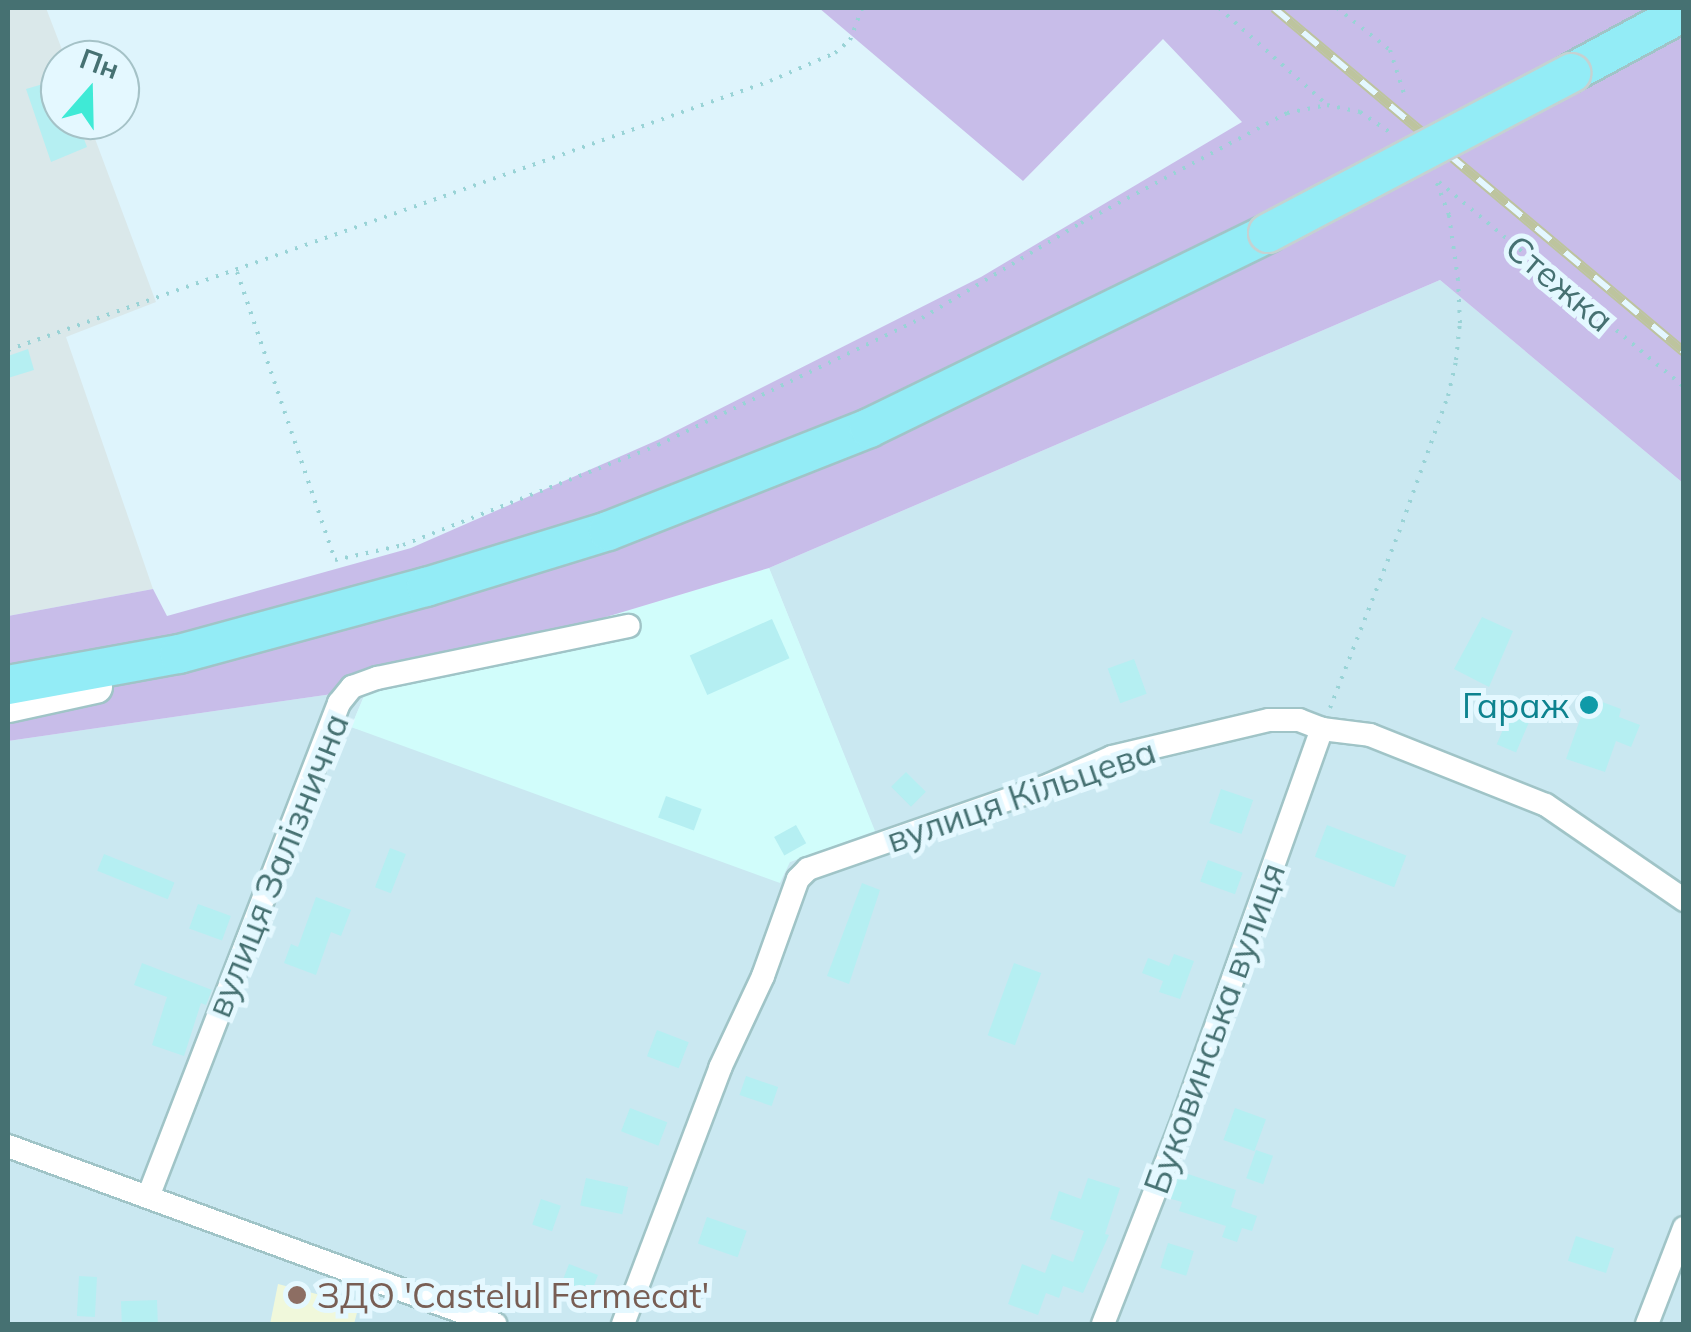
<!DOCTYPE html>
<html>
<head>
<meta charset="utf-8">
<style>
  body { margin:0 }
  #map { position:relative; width:1691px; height:1332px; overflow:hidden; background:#def4fc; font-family:Mulish,sans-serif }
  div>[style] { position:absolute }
  .residential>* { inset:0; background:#cae8f1 }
  .commercial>* { inset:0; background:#d1fdfb }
  .industrial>* { inset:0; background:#dae8ea }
  .education>* { inset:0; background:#f0f8db }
  .green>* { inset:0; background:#c8bde9 }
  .building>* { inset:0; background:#b5eff2; transform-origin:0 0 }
  .path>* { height:4px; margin-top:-2px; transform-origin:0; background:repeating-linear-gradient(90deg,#99d3d6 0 2.5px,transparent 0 10.5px) }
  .roads { filter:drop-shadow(2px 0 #a0c4c7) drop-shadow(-2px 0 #a0c4c7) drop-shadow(0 2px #a0c4c7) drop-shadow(0 -2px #a0c4c7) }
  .minor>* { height:22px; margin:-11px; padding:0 11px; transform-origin:11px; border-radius:11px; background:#fff }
  .secondary>* { height:32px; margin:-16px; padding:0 16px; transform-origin:16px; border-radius:16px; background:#fff }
  .trunk>* { height:38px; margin:-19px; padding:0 19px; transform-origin:19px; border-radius:19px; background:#93ecf6 }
  .rail>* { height:10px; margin-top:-5px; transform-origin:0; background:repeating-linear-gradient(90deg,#e4f8ff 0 19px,#bdc49e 0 38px); box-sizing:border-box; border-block:2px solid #bdc49e }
  .bridges { filter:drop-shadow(2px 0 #c4d2d2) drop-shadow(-2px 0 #c4d2d2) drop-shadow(0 2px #c4d2d2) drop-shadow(0 -2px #c4d2d2) }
  .trunk-bridge>* { height:38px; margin:-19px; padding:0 19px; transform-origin:19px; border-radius:19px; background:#93ecf6 }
  .dots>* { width:28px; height:28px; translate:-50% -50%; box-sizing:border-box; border:5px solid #e4f8ff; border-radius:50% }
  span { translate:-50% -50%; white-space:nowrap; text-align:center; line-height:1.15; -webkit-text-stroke:10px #e4f8ff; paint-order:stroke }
  .street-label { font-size:35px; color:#467172 }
  .culture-label { font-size:35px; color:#0d838f }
  .right { translate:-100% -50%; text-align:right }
  .education-label { font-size:35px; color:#785e54 }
  .left { translate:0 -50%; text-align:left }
  .frame { position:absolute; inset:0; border:10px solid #467172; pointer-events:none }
  .north { position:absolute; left:40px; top:40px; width:100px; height:100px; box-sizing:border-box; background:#e4f8ff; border:2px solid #a5c2c7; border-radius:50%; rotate:20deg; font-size:28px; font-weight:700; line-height:40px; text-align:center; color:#467172 }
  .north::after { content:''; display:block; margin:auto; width:35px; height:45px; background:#3fead6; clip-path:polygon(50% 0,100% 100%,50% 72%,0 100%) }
</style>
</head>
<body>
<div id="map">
  <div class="residential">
    <i style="clip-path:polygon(1440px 280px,1683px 483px,1683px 1324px,8px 1324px,8px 741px,367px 689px,351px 727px,790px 862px,874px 830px,769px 568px)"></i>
  </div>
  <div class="commercial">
    <i style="clip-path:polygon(769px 568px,875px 831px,790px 862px,780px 883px,351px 727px,367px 689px)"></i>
  </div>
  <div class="industrial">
    <i style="clip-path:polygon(8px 8px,46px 8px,66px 60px,60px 60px,60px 120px,88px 120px,156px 302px,66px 337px,153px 589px,8px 616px)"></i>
  </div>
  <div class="education">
    <i style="clip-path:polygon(278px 1284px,359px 1305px,354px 1324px,270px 1324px)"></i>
  </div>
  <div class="green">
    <i style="clip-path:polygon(819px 8px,1683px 8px,1683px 483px,1440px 280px,769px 568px,367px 689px,8px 741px,8px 616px,153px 589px,167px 616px,411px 548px,660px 439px,981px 277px,1242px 122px,1163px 39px,1023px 181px)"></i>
  </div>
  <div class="building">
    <i style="clip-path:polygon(60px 79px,60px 120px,77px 120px,87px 147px,51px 162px,26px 89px)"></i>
    <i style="clip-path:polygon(28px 349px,34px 370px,8px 378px,8px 356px)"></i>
    <i style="clip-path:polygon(1482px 617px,1513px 631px,1489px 687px,1454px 669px)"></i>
    <i style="left:772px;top:619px;width:43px;height:90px;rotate:66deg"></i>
    <i style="left:1134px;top:659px;width:37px;height:28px;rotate:70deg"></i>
    <i style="clip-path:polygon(1581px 694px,1621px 709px,1619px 717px,1640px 725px,1631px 747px,1616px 741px,1605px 772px,1566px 759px,1583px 711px,1576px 708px)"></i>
    <i style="left:1510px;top:713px;width:21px;height:34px;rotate:23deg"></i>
    <i style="left:906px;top:772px;width:28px;height:21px;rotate:45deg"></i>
    <i style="left:1221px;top:789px;width:34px;height:36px;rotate:19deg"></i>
    <i style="left:666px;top:796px;width:38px;height:23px;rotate:20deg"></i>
    <i style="left:796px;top:825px;width:21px;height:25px;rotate:61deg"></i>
    <i style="left:1327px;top:825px;width:85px;height:34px;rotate:21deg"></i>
    <i style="left:390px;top:848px;width:17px;height:42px;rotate:21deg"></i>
    <i style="left:104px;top:854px;width:76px;height:18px;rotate:22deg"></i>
    <i style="left:1208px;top:860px;width:37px;height:23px;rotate:20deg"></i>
    <i style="clip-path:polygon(862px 883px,880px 890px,849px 984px,827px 976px)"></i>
    <i style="clip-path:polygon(316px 897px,351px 910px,341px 936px,331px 932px,316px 975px,284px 963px,291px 944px,298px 947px)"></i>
    <i style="left:198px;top:904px;width:35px;height:26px;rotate:20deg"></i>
    <i style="clip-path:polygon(1174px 954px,1194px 961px,1180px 999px,1159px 992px,1163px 981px,1142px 973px,1148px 958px,1169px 966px)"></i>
    <i style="clip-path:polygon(142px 963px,212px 990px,206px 1005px,201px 1003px,184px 1056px,152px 1045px,167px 997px,134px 985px)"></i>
    <i style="left:1014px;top:963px;width:29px;height:77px;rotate:20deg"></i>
    <i style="left:657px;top:1030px;width:34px;height:28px;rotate:21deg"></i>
    <i style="left:746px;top:1076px;width:34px;height:20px;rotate:19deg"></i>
    <i style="left:630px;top:1108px;width:40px;height:25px;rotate:21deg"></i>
    <i style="left:1235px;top:1108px;width:33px;height:34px;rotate:20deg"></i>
    <i style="left:1256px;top:1150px;width:18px;height:30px;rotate:19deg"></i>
    <i style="clip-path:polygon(1179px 1171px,1236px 1190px,1231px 1207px,1257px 1216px,1252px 1231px,1242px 1228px,1237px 1242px,1222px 1237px,1226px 1226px,1179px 1211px,1182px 1202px,1168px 1198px)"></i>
    <i style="left:586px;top:1178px;width:43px;height:28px;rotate:12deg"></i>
    <i style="clip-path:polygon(1088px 1178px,1120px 1188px,1105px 1234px,1109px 1235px,1083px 1293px,1063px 1286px,1059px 1298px,1046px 1293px,1038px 1315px,1008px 1304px,1022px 1264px,1045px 1273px,1052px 1254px,1073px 1262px,1084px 1231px,1050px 1219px,1059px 1191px,1081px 1199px)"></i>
    <i style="left:541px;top:1199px;width:21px;height:27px;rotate:19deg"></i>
    <i style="left:707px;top:1217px;width:42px;height:28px;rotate:19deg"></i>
    <i style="left:1576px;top:1236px;width:40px;height:26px;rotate:18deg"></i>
    <i style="left:1168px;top:1243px;width:27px;height:26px;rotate:17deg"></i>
    <i style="left:569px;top:1264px;width:31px;height:23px;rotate:21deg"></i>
    <i style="left:79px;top:1276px;width:18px;height:40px;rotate:3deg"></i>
    <i style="left:157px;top:1300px;width:24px;height:36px;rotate:88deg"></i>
  </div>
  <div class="path">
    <i style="left:1219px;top:8px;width:145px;rotate:41.9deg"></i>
    <i style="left:1337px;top:8px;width:68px;rotate:38.4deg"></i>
    <i style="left:1390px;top:50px;width:46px;rotate:72.3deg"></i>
    <i style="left:1439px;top:182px;width:319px;rotate:39.9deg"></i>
    <i style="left:237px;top:272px;width:304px;rotate:71.2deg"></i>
    <i style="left:335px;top:560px;width:70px;rotate:-12.4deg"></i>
    <i style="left:403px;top:545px;width:274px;rotate:-21.4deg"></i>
    <i style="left:658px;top:445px;width:293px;rotate:-25.7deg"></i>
    <i style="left:922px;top:318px;width:185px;rotate:-30.9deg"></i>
    <i style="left:1081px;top:223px;width:234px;rotate:-28.1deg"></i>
    <i style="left:1287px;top:113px;width:41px;rotate:-11.3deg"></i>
    <i style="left:1327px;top:105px;width:34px;rotate:12deg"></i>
    <i style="left:1360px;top:112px;width:41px;rotate:34.1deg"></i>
    <i style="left:8px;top:350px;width:808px;rotate:-19.44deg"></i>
    <i style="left:770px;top:81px;width:71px;rotate:-23.3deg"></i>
    <i style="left:835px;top:53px;width:20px;rotate:-41deg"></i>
    <i style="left:850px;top:40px;width:34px;rotate:-69deg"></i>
    <i style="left:1330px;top:708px;width:189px;rotate:-68.6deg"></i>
    <i style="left:1399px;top:532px;width:145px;rotate:-70.2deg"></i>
    <i style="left:1448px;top:396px;width:37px;rotate:-77deg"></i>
    <i style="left:1456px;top:360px;width:37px;rotate:-84deg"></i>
    <i style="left:1460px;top:323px;width:43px;rotate:-92.7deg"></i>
    <i style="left:1458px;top:280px;width:66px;rotate:-97.9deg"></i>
    <i style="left:1449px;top:215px;width:40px;rotate:-111deg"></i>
  </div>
  <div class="roads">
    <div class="minor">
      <i style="left:8px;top:1146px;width:519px;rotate:20.08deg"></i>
      <i style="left:148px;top:1197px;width:530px;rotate:-68.86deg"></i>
      <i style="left:339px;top:703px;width:21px;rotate:-51deg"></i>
      <i style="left:352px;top:687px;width:27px;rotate:-20deg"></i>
      <i style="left:377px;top:678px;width:257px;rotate:-11.7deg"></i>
      <i style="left:623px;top:1324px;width:274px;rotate:-69.2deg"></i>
      <i style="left:720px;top:1068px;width:102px;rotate:-64.9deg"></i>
      <i style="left:763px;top:976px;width:103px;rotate:-70.2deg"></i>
      <i style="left:798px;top:879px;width:14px;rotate:-45deg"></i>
      <i style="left:808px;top:869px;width:255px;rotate:-19.2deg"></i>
      <i style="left:1049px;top:785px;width:69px;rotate:-24deg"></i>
      <i style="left:1112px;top:757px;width:161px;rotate:-13.3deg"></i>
      <i style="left:1269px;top:720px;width:30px"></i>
      <i style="left:1299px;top:720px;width:25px;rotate:21deg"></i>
      <i style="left:1322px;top:729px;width:48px;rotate:7.1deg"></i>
      <i style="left:1370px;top:735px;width:189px;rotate:21.7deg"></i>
      <i style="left:1546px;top:805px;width:168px;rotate:34.5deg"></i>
      <i style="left:1103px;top:1324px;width:208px;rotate:-68.6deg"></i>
      <i style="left:1179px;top:1130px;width:426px;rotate:-70.4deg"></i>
      <i style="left:1647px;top:1324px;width:103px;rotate:-68.9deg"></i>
    </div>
    <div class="secondary">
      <i style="left:8px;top:706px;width:90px;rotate:-12.2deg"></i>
    </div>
    <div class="trunk">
      <i style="left:1571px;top:73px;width:128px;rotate:-28.4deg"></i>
      <i style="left:8px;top:685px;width:174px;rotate:-10.3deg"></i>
      <i style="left:179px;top:654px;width:256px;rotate:-15.2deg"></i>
      <i style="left:426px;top:587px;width:190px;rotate:-17.1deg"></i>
      <i style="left:608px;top:531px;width:281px;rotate:-21.5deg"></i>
      <i style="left:869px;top:428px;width:444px;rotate:-26deg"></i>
    </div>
  </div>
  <div class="rail">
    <i style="left:1274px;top:8px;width:535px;rotate:40deg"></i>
  </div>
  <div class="bridges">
    <div class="trunk-bridge">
      <i style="left:1268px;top:233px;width:343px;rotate:-27.8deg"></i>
    </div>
  </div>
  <div class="dots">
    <i style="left:1589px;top:705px;background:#0f9aa8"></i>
    <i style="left:297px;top:1295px;background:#8d6e63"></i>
  </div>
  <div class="street-label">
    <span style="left:1560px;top:283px;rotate:40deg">Стежка</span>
    <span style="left:1021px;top:795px;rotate:-19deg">вулиця Кільцева</span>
    <span style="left:277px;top:865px;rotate:-68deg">вулиця Залізнична</span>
    <span style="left:1214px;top:1028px;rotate:-70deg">Буковинська вулиця</span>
  </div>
  <div class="culture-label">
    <span class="right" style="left:1569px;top:705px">Гараж</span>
  </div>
  <div class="education-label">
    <span class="left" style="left:317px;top:1295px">ЗДО 'Castelul Fermecat'</span>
  </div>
  <div class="frame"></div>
  <div class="north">Пн</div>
</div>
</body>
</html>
